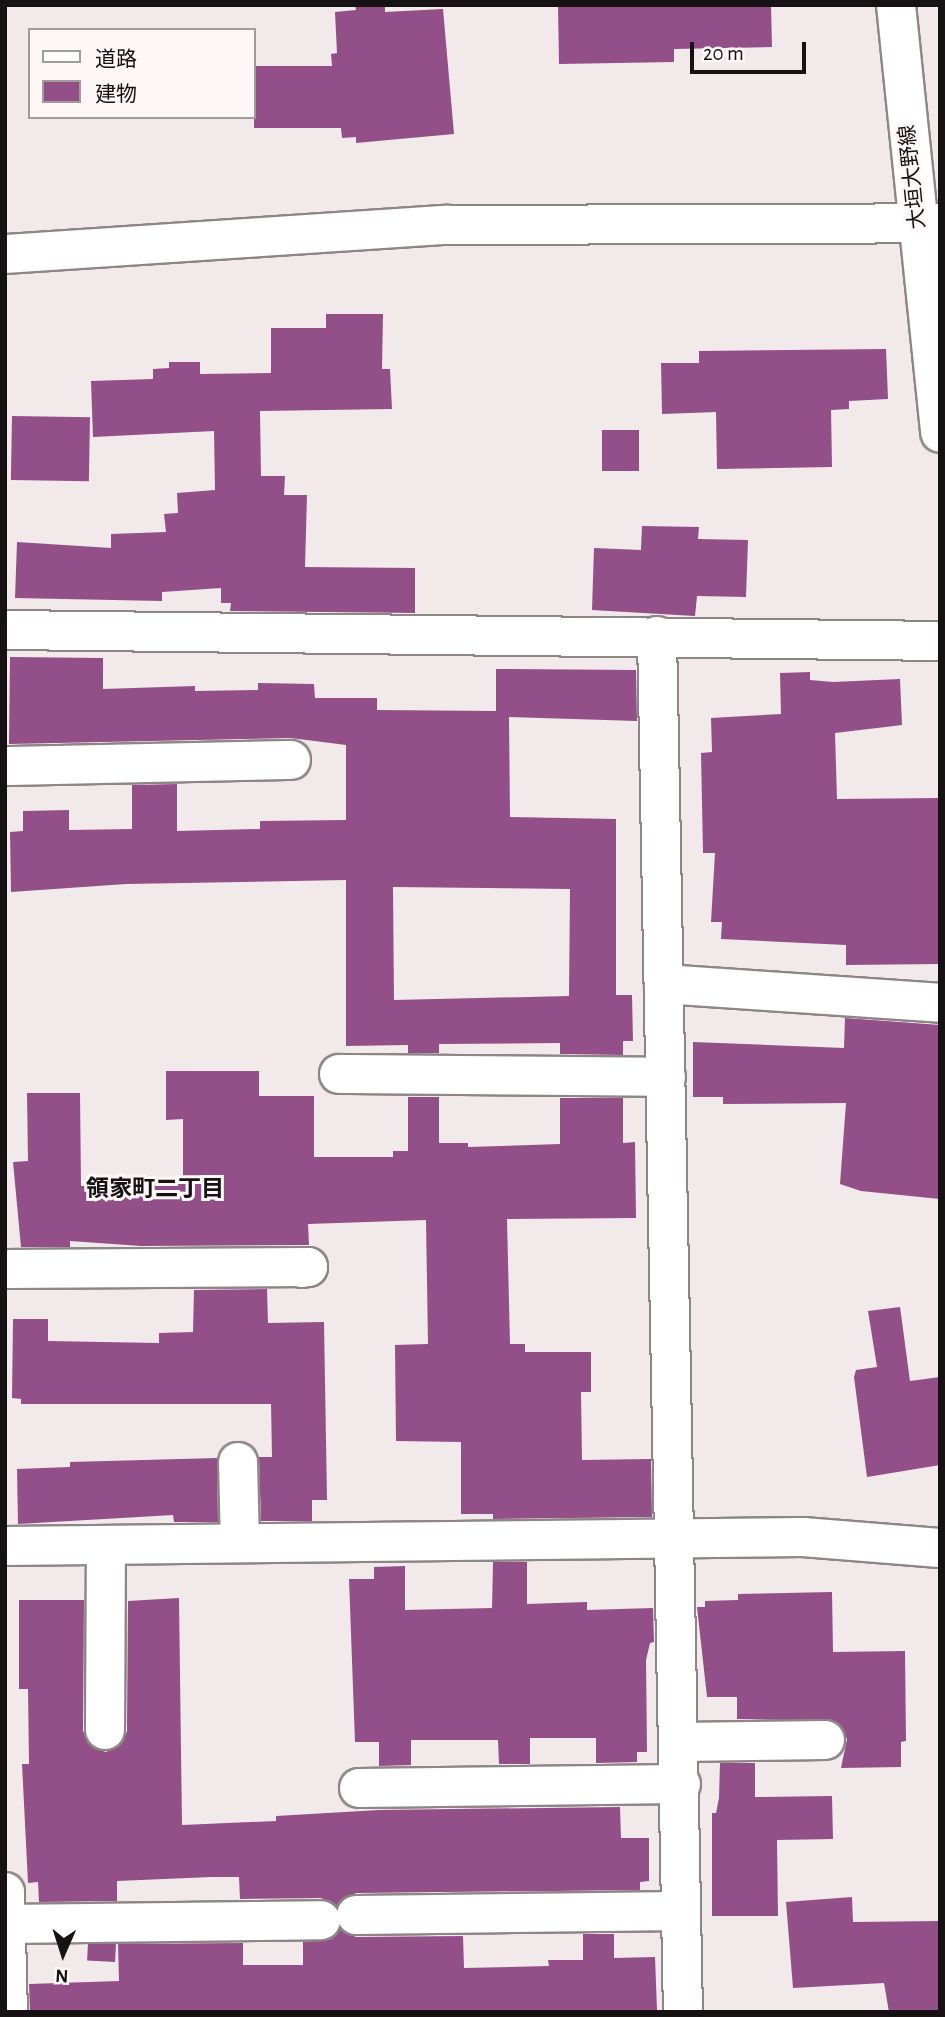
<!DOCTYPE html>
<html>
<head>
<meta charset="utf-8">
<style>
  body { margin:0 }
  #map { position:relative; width:945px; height:2017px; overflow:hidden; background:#f2e9ea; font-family:"Alegreya Sans","Noto Sans JP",sans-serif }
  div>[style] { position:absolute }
  .building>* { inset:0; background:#924f88; transform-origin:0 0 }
  .roads { filter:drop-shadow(2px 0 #8d8586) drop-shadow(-2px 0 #8d8586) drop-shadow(0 2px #8d8586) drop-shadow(0 -2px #8d8586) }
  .street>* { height:38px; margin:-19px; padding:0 19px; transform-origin:19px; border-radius:19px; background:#fff }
  .secondary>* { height:38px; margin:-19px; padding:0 19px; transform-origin:19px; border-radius:19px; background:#fff }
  span { translate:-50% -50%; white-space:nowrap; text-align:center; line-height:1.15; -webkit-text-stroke:6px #fef7f8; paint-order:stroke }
  .street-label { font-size:21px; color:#161213 }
  .neighbourhood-label { font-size:23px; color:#161213; font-weight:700 }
  .frame { position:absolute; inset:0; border:7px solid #161213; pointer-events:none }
  .legend { position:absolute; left:28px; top:28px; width:228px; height:91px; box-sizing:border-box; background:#fef7f8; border:2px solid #a19b9c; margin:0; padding:9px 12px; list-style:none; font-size:21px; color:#161213 }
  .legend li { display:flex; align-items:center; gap:14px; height:35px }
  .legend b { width:35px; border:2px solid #a19b9c }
  .north { position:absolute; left:28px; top:1919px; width:70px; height:70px; -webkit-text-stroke:5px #fef7f8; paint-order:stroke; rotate:183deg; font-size:19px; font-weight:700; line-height:28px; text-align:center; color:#161213 }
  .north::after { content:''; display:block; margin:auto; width:24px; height:32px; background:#161213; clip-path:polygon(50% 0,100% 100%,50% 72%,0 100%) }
  .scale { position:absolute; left:690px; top:42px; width:116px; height:32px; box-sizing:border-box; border:4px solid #161213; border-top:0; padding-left:9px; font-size:21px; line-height:24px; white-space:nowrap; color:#161213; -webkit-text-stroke:5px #fef7f8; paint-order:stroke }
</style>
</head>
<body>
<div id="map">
  <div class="building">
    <i style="clip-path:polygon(355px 5px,385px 5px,385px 12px,443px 9px,454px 134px,356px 143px,356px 137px,342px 138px,341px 128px,254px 128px,254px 66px,332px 66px,331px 54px,337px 53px,335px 12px,356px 10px)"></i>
    <i style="clip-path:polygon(558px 5px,771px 5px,772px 47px,674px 49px,674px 62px,559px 64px)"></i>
    <i style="clip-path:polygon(326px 314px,383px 314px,382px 369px,390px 369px,392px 409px,260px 411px,261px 476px,285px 476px,284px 495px,307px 495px,305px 567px,415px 568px,415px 613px,230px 611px,231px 603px,221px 603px,221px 588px,162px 592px,162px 601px,15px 598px,17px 542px,111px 548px,111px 534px,166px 532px,164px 514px,178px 513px,177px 493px,215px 490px,214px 431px,93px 437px,91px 381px,153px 379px,153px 369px,169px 368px,169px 362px,200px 362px,200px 374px,271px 373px,271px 328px,326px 328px)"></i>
    <i style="clip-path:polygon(886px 349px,888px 399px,849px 401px,849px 409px,831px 410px,832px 467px,717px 469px,716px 412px,662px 414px,661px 363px,699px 363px,699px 351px)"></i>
    <i style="left:12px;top:416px;width:78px;height:64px;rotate:1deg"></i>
    <i style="left:639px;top:430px;width:41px;height:37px;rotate:90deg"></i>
    <i style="clip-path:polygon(642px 526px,699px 527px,698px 539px,748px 540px,746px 597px,697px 596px,695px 616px,592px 610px,594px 548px,641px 550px)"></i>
    <i style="clip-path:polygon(evenodd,10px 657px,103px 658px,103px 689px,195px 686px,195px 691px,258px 690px,258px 683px,314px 684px,315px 698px,377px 698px,377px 710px,496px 711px,496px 669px,636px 670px,637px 721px,509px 717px,510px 817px,616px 819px,616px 995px,632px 995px,633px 1041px,623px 1041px,623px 1055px,560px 1054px,560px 1043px,439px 1044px,439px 1053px,408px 1053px,408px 1045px,346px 1046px,346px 880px,126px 884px,11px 892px,10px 832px,23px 831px,23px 811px,69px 810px,69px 830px,132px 829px,132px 785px,177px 784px,177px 831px,260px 829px,260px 821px,346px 820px,346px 745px,291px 738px,9px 744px,10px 657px,393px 887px,570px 889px,569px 996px,394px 1000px,393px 887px)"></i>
    <i style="clip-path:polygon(810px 672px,810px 680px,833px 682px,900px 679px,902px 725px,835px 733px,837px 799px,940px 798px,940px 964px,846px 965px,846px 945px,721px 939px,722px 922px,711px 922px,715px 853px,703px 853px,701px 753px,712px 752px,711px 718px,781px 714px,780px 673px)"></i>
    <i style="clip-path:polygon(845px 1018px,940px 1025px,940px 1199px,861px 1191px,840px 1184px,846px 1103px,723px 1104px,723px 1097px,693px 1097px,693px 1042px,844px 1048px)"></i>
    <i style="clip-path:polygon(166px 1071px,259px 1071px,259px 1096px,314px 1096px,314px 1157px,393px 1157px,393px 1151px,408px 1151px,408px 1097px,439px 1097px,439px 1143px,468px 1143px,468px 1147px,560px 1144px,560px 1098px,623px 1098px,623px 1143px,635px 1142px,636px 1218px,507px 1219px,510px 1344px,525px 1344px,525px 1352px,591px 1352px,591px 1392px,581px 1392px,582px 1460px,651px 1459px,652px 1517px,493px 1519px,493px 1514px,461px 1514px,461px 1442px,396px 1441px,395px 1345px,428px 1344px,426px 1220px,308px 1224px,309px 1245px,141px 1246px,70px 1241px,70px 1247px,21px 1247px,13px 1162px,28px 1161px,27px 1093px,80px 1093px,81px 1186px,183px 1184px,183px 1119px,166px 1120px)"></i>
    <i style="clip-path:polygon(267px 1289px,268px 1323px,324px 1322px,327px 1500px,312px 1500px,312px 1521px,261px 1521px,259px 1457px,272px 1457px,271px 1404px,21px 1404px,21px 1399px,12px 1398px,13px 1319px,48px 1319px,48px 1341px,159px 1343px,159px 1333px,193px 1332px,194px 1290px)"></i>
    <i style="clip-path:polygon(900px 1307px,910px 1381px,940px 1377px,940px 1465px,867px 1477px,854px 1377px,856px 1370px,877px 1367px,868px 1311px)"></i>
    <i style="clip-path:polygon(217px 1458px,218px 1522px,174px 1522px,173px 1515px,18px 1524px,17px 1469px,70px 1467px,70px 1462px)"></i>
    <i style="clip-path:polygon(493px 1562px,527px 1562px,527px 1604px,587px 1602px,587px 1610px,653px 1608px,654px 1642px,650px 1643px,646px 1660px,647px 1752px,637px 1752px,637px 1762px,596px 1763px,596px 1738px,530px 1738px,530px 1764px,499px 1764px,498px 1740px,411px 1740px,411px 1765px,379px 1766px,379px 1742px,355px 1742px,349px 1579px,374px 1579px,374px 1567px,405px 1566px,405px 1610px,492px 1608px)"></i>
    <i style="clip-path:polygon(832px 1592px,833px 1652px,905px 1651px,906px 1741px,901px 1742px,901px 1767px,841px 1768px,847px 1739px,835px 1721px,737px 1719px,737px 1697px,707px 1697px,697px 1607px,705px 1607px,705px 1601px,738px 1600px,738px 1594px)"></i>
    <i style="clip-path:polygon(179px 1598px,182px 1825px,276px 1821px,276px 1816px,379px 1810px,620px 1807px,621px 1838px,649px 1838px,649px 1881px,640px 1882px,640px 1890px,356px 1893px,337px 1906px,321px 1898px,240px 1899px,239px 1877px,211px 1877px,117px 1881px,117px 1901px,39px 1902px,38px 1882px,28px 1883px,22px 1764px,29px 1764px,28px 1689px,19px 1689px,19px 1600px,84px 1600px,83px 1731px,93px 1748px,106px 1752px,123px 1742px,127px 1731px,128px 1601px)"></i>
    <i style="clip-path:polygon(720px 1763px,755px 1763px,755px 1797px,832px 1796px,833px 1839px,777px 1840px,778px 1916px,712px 1916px,712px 1813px,716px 1813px,719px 1798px)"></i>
    <i style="clip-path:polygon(852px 1897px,853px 1922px,940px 1921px,940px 2012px,889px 2012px,884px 1983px,793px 1988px,786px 1902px)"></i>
    <i style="clip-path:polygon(340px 1929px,356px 1937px,463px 1936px,464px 1968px,549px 1966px,548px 1960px,583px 1960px,583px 1934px,614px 1934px,614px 1958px,655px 1957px,657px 2010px,30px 2012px,29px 1984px,119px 1981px,118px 1944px,243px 1943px,243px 1965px,303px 1965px,303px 1942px,332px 1939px)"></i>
    <i style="left:116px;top:1944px;width:18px;height:28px;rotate:93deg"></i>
  </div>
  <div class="roads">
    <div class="street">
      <i style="left:5px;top:630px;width:935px;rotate:0.67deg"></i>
      <i style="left:657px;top:636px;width:1376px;rotate:88.92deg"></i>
      <i style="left:5px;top:766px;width:286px;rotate:-1.2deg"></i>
      <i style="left:664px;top:984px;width:277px;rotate:3.9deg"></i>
      <i style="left:339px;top:1074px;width:327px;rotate:0.5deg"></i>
      <i style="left:5px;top:1269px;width:303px;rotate:-0.4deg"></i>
      <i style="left:308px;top:1267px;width:6px;rotate:171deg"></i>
      <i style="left:238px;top:1462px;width:81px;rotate:88.6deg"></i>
      <i style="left:5px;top:1546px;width:798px;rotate:-0.65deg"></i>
      <i style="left:803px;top:1537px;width:137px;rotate:4.6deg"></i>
      <i style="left:105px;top:1730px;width:185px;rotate:-89.7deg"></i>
      <i style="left:680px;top:1742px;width:145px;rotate:-0.8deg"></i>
      <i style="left:359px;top:1788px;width:322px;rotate:-0.7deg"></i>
      <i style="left:5px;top:1892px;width:120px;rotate:88.6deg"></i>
      <i style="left:356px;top:1915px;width:325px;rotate:-0.7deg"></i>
      <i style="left:6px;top:1924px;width:315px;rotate:-0.7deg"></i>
    </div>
    <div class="secondary">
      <i style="left:896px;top:5px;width:430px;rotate:84.1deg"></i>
      <i style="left:5px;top:254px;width:442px;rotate:-3.8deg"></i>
      <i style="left:446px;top:225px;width:494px;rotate:-0.2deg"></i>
    </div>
  </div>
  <div class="street-label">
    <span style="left:913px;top:177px;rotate:-96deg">大垣大野線</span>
  </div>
  <div class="neighbourhood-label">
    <span style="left:155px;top:1190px">領家町二丁目</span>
  </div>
  <div class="frame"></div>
  <ul class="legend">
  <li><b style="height:9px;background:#fff"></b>道路</li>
  <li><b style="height:19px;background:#924f88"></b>建物</li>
  </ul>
  <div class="north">N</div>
  <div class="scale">20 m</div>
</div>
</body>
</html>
